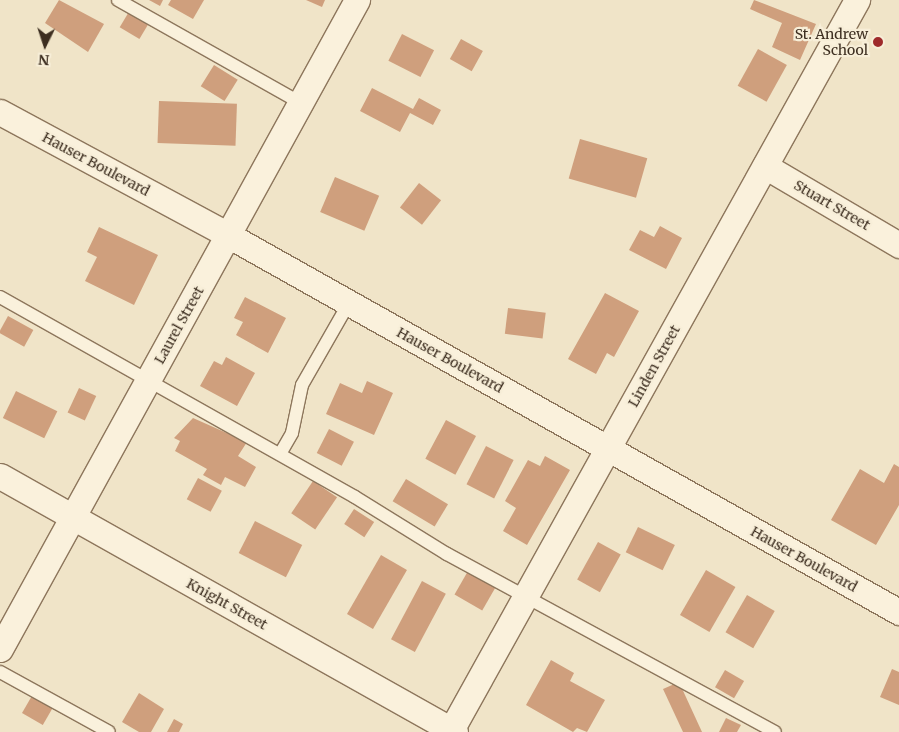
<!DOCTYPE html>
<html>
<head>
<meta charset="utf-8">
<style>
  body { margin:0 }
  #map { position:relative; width:899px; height:732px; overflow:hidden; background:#f0e4c8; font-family:Merriweather,serif }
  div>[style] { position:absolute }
  .building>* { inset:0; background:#cf9f7d; transform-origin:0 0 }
  .roads { filter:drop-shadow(1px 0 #8d765c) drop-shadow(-1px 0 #8d765c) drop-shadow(0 1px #8d765c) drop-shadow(0 -1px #8d765c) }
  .service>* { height:12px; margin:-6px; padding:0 6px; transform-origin:6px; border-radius:6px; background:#faf1dc }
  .minor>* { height:25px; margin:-12.5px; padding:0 12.5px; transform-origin:12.5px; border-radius:12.5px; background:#faf1dc }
  .dots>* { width:14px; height:14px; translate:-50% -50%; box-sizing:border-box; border:2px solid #f7eed8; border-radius:50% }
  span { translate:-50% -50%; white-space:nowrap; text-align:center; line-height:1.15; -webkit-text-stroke:4.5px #f7eed8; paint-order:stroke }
  .poi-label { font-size:14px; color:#3d2e20 }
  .right { translate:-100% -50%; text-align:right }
  .street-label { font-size:14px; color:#3d2e20 }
  .north { position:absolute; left:20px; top:20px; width:50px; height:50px; -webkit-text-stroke:4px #f7eed8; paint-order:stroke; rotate:184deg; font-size:14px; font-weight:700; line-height:20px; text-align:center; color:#3d2e20 }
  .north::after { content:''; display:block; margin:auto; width:18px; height:22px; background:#3d2e20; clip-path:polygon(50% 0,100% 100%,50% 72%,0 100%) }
</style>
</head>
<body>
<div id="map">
  <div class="building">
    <i style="clip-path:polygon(59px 0,104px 24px,88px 52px,45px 23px)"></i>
    <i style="clip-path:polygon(149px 0,163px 0,160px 6px)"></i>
    <i style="clip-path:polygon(171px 0,204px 0,193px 19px,168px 5px)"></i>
    <i style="clip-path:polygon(306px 0,325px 0,322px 7px)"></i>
    <i style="clip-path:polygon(754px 0,816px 24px,800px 60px,772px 47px,782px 23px,750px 9px)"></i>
    <i style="left:130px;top:10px;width:23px;height:20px;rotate:31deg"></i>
    <i style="left:402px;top:34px;width:36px;height:30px;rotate:27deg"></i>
    <i style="left:461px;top:39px;width:25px;height:23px;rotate:29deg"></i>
    <i style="left:758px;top:49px;width:33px;height:42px;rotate:29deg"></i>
    <i style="left:214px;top:65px;width:28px;height:25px;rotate:32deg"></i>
    <i style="clip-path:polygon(372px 88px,413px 109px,419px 98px,441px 110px,433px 125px,410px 113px,400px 132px,360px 111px)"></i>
    <i style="left:159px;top:101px;width:78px;height:42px;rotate:2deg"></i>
    <i style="left:580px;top:139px;width:70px;height:41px;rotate:16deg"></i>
    <i style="left:335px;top:177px;width:48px;height:38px;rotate:23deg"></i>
    <i style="left:419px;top:183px;width:28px;height:31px;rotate:38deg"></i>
    <i style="clip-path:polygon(660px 226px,682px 238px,666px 269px,629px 250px,640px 230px,654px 237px)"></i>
    <i style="clip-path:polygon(99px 227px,158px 255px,134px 305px,85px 281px,97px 257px,87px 252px)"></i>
    <i style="clip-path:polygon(605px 293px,639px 311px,614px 357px,607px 353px,596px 374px,568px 359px)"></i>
    <i style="clip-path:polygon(245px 297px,286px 318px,268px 353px,236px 335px,243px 322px,234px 318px)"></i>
    <i style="left:508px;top:308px;width:38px;height:26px;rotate:7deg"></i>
    <i style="left:8px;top:316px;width:29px;height:19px;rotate:29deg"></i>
    <i style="clip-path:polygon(226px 357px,255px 373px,237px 406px,200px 386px,214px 361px,222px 365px)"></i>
    <i style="clip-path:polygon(367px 381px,393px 393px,374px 435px,326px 414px,340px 383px,362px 393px)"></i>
    <i style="left:79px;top:388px;width:19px;height:27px;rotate:25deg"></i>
    <i style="left:16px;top:391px;width:46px;height:30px;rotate:26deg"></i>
    <i style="clip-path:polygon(193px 418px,247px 442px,238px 456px,256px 467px,245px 487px,225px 477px,221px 485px,203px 475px,207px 469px,175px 451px,180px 441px,174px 438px)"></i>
    <i style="left:446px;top:420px;width:34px;height:44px;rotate:28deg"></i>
    <i style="left:329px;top:429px;width:28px;height:27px;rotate:27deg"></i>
    <i style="left:486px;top:446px;width:31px;height:43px;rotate:27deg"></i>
    <i style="clip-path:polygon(545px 456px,570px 470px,527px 545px,503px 531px,516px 508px,505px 501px,528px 460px,540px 466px)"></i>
    <i style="clip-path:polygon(894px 464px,899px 467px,899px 505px,876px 545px,831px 520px,860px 469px,884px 483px)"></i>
    <i style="left:198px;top:478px;width:27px;height:24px;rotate:28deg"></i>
    <i style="left:406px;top:479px;width:49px;height:26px;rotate:31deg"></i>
    <i style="left:313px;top:481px;width:29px;height:39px;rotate:34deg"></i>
    <i style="left:354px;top:509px;width:24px;height:18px;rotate:33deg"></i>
    <i style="left:255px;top:521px;width:53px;height:36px;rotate:27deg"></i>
    <i style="left:638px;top:527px;width:41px;height:28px;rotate:26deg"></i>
    <i style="left:598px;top:542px;width:26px;height:43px;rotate:29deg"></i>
    <i style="left:381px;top:555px;width:30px;height:68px;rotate:30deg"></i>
    <i style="left:706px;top:570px;width:34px;height:52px;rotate:30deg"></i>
    <i style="left:468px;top:571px;width:32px;height:27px;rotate:30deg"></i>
    <i style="left:422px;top:581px;width:27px;height:66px;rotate:28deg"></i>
    <i style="left:747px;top:595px;width:32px;height:43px;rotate:30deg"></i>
    <i style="clip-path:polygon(551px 660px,574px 673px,570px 681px,605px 700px,587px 732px,577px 728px,573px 732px,526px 705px)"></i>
    <i style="clip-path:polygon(892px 669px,899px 672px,899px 705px,880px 697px)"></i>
    <i style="left:725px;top:670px;width:22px;height:20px;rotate:30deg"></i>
    <i style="clip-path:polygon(679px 682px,702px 732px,683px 732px,663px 689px)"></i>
    <i style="clip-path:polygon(139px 693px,164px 709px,151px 732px,139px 732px,122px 722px)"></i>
    <i style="left:33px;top:694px;width:24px;height:22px;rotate:30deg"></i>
    <i style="clip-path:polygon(726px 718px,741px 725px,737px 732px,719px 732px)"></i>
    <i style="clip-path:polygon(174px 719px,183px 724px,179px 732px,167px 732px)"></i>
  </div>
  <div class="roads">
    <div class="service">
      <i style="left:118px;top:0;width:210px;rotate:29.4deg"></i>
      <i style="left:0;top:297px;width:407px;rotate:29.4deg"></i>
      <i style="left:355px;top:497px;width:108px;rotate:31.8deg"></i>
      <i style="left:447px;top:554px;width:373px;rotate:28.5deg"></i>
      <i style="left:280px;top:454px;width:24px;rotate:-60deg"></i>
      <i style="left:292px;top:433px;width:49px;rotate:-78.2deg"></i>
      <i style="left:302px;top:385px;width:95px;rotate:-60.2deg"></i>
      <i style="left:0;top:672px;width:124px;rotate:28.8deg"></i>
    </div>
    <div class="minor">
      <i style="left:0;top:112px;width:259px;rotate:28.3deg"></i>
      <i style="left:228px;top:235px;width:770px;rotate:29.33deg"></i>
      <i style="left:765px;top:166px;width:156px;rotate:30.5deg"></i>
      <i style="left:0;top:476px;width:522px;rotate:29.36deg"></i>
      <i style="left:0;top:649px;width:741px;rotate:-61.19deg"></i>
      <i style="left:450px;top:732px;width:838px;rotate:-60.93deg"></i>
    </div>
  </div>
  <div class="dots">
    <i style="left:878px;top:42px;background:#9e2a2b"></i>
  </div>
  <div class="poi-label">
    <span class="right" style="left:868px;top:42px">St. Andrew<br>School</span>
  </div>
  <div class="street-label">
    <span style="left:96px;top:164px;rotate:28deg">Hauser Boulevard</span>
    <span style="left:832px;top:205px;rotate:30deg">Stuart Street</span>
    <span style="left:179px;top:325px;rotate:-61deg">Laurel Street</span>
    <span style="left:450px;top:360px;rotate:29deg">Hauser Boulevard</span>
    <span style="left:654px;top:366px;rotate:-61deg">Linden Street</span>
    <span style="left:804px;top:559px;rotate:29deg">Hauser Boulevard</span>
    <span style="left:227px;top:604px;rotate:29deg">Knight Street</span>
  </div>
  <div class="north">N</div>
</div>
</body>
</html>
